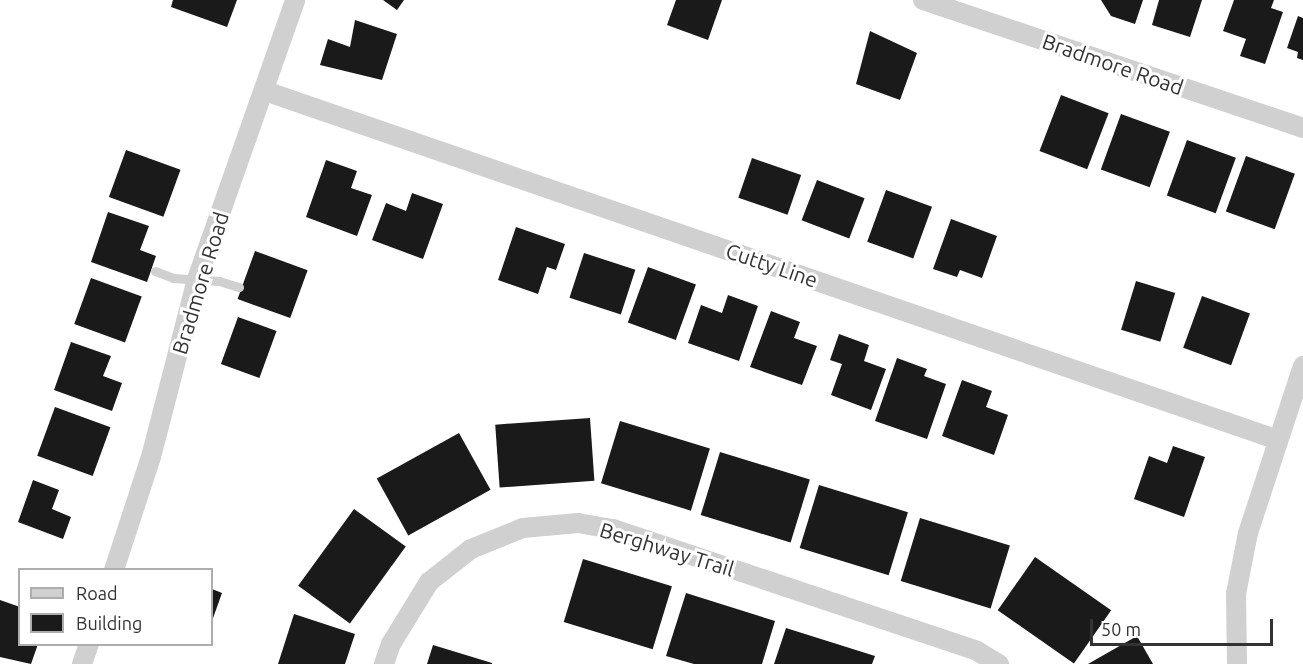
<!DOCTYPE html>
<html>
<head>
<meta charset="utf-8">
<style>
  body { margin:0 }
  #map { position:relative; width:1303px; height:664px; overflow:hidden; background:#fff; font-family:Ubuntu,sans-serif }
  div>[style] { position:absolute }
  .building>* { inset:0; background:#1a1a1a; transform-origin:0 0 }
  .lane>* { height:9px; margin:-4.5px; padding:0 4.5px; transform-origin:4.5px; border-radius:4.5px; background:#d0d0d0 }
  .street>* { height:20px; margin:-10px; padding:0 10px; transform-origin:10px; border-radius:10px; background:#d0d0d0 }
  span { translate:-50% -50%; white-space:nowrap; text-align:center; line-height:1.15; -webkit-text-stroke:6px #fff; paint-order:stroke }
  .street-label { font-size:21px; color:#333 }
  .legend { position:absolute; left:18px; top:568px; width:195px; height:78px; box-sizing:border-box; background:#fff; border:2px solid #adadad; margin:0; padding:8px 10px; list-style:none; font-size:18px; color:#333 }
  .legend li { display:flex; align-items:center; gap:12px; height:30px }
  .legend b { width:30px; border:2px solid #adadad }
  .scale { position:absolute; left:1090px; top:619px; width:183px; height:27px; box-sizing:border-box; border:3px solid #333; border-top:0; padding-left:8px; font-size:18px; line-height:21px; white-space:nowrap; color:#333; -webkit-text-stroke:4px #fff; paint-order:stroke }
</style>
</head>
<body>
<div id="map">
  <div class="building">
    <i style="clip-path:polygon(173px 0,237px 0,227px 27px,171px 7px)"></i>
    <i style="clip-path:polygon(383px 0,404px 0,397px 10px)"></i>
    <i style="clip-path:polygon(676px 0,722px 0,708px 40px,667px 25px)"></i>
    <i style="clip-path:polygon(1101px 0,1143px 0,1135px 24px,1111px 16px)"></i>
    <i style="clip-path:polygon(1159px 0,1202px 0,1190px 37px,1152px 25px)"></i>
    <i style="clip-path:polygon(1234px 0,1274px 0,1271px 8px,1283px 12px,1265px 64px,1240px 56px,1246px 39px,1223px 31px)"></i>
    <i style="clip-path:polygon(1298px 16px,1303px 18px,1303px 60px,1297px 58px,1298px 52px,1287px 48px)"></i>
    <i style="clip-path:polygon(355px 20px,397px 34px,382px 80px,320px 65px,328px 39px,350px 47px)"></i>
    <i style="clip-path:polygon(870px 31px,917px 53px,900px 100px,856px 84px)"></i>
    <i style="left:1061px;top:95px;width:51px;height:60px;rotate:21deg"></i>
    <i style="left:1121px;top:114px;width:52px;height:59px;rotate:20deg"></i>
    <i style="left:1187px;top:140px;width:52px;height:59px;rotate:20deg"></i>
    <i style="left:126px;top:150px;width:58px;height:50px;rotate:20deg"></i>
    <i style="left:1246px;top:156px;width:52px;height:59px;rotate:20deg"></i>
    <i style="left:752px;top:158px;width:52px;height:42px;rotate:19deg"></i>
    <i style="clip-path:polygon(326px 160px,357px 171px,351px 188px,372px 195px,357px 236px,306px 217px)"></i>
    <i style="left:817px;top:180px;width:51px;height:43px;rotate:21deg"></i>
    <i style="left:886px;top:190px;width:49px;height:55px;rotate:20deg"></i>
    <i style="clip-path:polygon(412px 193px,443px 204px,423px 259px,372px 240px,386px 203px,406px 211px)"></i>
    <i style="clip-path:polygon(108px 212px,149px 226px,140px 250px,156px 256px,147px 282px,91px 262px)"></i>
    <i style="clip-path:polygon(951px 219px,997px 236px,982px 278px,960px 270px,957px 277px,933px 269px)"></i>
    <i style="clip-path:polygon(516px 227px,565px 244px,556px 270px,547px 267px,538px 294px,498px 280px)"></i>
    <i style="left:255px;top:251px;width:56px;height:51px;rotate:20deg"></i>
    <i style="left:584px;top:253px;width:54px;height:47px;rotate:18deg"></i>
    <i style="left:648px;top:267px;width:51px;height:59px;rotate:20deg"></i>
    <i style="left:91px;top:278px;width:54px;height:49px;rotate:20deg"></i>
    <i style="left:1136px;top:281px;width:41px;height:51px;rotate:17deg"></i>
    <i style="clip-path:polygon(728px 295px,758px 306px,739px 361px,688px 343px,701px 305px,722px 313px)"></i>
    <i style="left:1202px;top:296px;width:51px;height:55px;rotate:20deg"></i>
    <i style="clip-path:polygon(771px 311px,800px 322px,794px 338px,817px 346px,802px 385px,750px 367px)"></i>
    <i style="left:238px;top:317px;width:41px;height:50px;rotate:20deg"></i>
    <i style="clip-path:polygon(839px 334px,869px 345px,864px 361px,886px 369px,871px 410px,831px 395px,842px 364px,830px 360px)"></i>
    <i style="clip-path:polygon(71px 342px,111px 356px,103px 376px,122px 383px,112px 411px,54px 390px)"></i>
    <i style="clip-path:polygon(897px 358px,927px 369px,924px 376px,946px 384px,927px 439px,875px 421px)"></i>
    <i style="clip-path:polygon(962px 380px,992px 391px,986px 407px,1008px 415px,994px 455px,942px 436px)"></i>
    <i style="left:55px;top:407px;width:59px;height:52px;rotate:20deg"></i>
    <i style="left:590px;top:418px;width:63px;height:95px;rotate:86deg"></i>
    <i style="left:620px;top:421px;width:94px;height:65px;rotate:17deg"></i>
    <i style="left:459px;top:433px;width:65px;height:94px;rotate:61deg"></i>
    <i style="clip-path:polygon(1173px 446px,1205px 457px,1184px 517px,1134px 499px,1149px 456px,1167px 463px)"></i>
    <i style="left:720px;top:452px;width:94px;height:66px;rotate:17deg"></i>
    <i style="clip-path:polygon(33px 480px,59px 490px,52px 509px,71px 517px,63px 539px,18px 522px)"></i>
    <i style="left:819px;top:485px;width:93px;height:66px;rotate:17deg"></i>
    <i style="left:354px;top:509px;width:64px;height:95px;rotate:36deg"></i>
    <i style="left:920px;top:518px;width:94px;height:66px;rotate:17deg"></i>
    <i style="left:1035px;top:557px;width:93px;height:65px;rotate:35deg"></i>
    <i style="left:583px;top:559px;width:93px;height:66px;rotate:17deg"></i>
    <i style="clip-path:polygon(212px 589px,222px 593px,212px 621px)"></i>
    <i style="clip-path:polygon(686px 593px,775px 621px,762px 664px,694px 664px,666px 656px)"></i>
    <i style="clip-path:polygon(0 600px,20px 607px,20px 644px,38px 644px,31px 664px,0 657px)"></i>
    <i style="clip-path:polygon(294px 614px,355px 634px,345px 664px,278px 664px)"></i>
    <i style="clip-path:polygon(786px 628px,875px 656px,872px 664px,774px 664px)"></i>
    <i style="clip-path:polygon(1137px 636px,1153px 664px,1088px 664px)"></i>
    <i style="clip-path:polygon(433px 645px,492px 663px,492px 664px,427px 664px)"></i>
  </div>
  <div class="lane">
    <i style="left:155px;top:271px;width:19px;rotate:21deg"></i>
    <i style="left:173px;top:278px;width:46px;rotate:3.7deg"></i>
    <i style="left:219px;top:281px;width:21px;rotate:17deg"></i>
  </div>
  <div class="street">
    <i style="left:923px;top:0;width:401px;rotate:18.6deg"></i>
    <i style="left:265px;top:91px;width:1071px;rotate:19.01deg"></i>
    <i style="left:114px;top:570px;width:119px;rotate:-71.9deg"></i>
    <i style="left:151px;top:457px;width:184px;rotate:-75.5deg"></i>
    <i style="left:197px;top:279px;width:296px;rotate:-70.6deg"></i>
    <i style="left:82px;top:664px;width:21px;rotate:-71deg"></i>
    <i style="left:384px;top:664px;width:21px;rotate:-71deg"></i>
    <i style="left:391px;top:644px;width:73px;rotate:-58.5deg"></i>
    <i style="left:429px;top:582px;width:53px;rotate:-38.2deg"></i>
    <i style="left:471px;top:549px;width:56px;rotate:-22deg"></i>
    <i style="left:523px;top:528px;width:55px;rotate:-5.2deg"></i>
    <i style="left:578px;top:523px;width:36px;rotate:10deg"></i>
    <i style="left:613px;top:529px;width:384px;rotate:18.5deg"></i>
    <i style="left:977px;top:651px;width:26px;rotate:31deg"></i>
    <i style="left:1237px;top:664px;width:70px;rotate:-90.8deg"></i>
    <i style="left:1236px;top:594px;width:62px;rotate:-78.9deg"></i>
    <i style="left:1248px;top:533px;width:176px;rotate:-71.8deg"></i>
  </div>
  <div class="street-label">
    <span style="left:1113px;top:64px;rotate:19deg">Bradmore Road</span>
    <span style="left:772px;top:265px;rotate:19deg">Cutty Line</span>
    <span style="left:200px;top:283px;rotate:-73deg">Bradmore Road</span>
    <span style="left:667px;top:549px;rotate:17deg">Berghway Trail</span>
  </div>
  <ul class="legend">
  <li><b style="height:8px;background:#d0d0d0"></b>Road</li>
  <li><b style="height:16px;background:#1a1a1a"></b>Building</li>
  </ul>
  <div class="scale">50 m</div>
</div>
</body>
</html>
